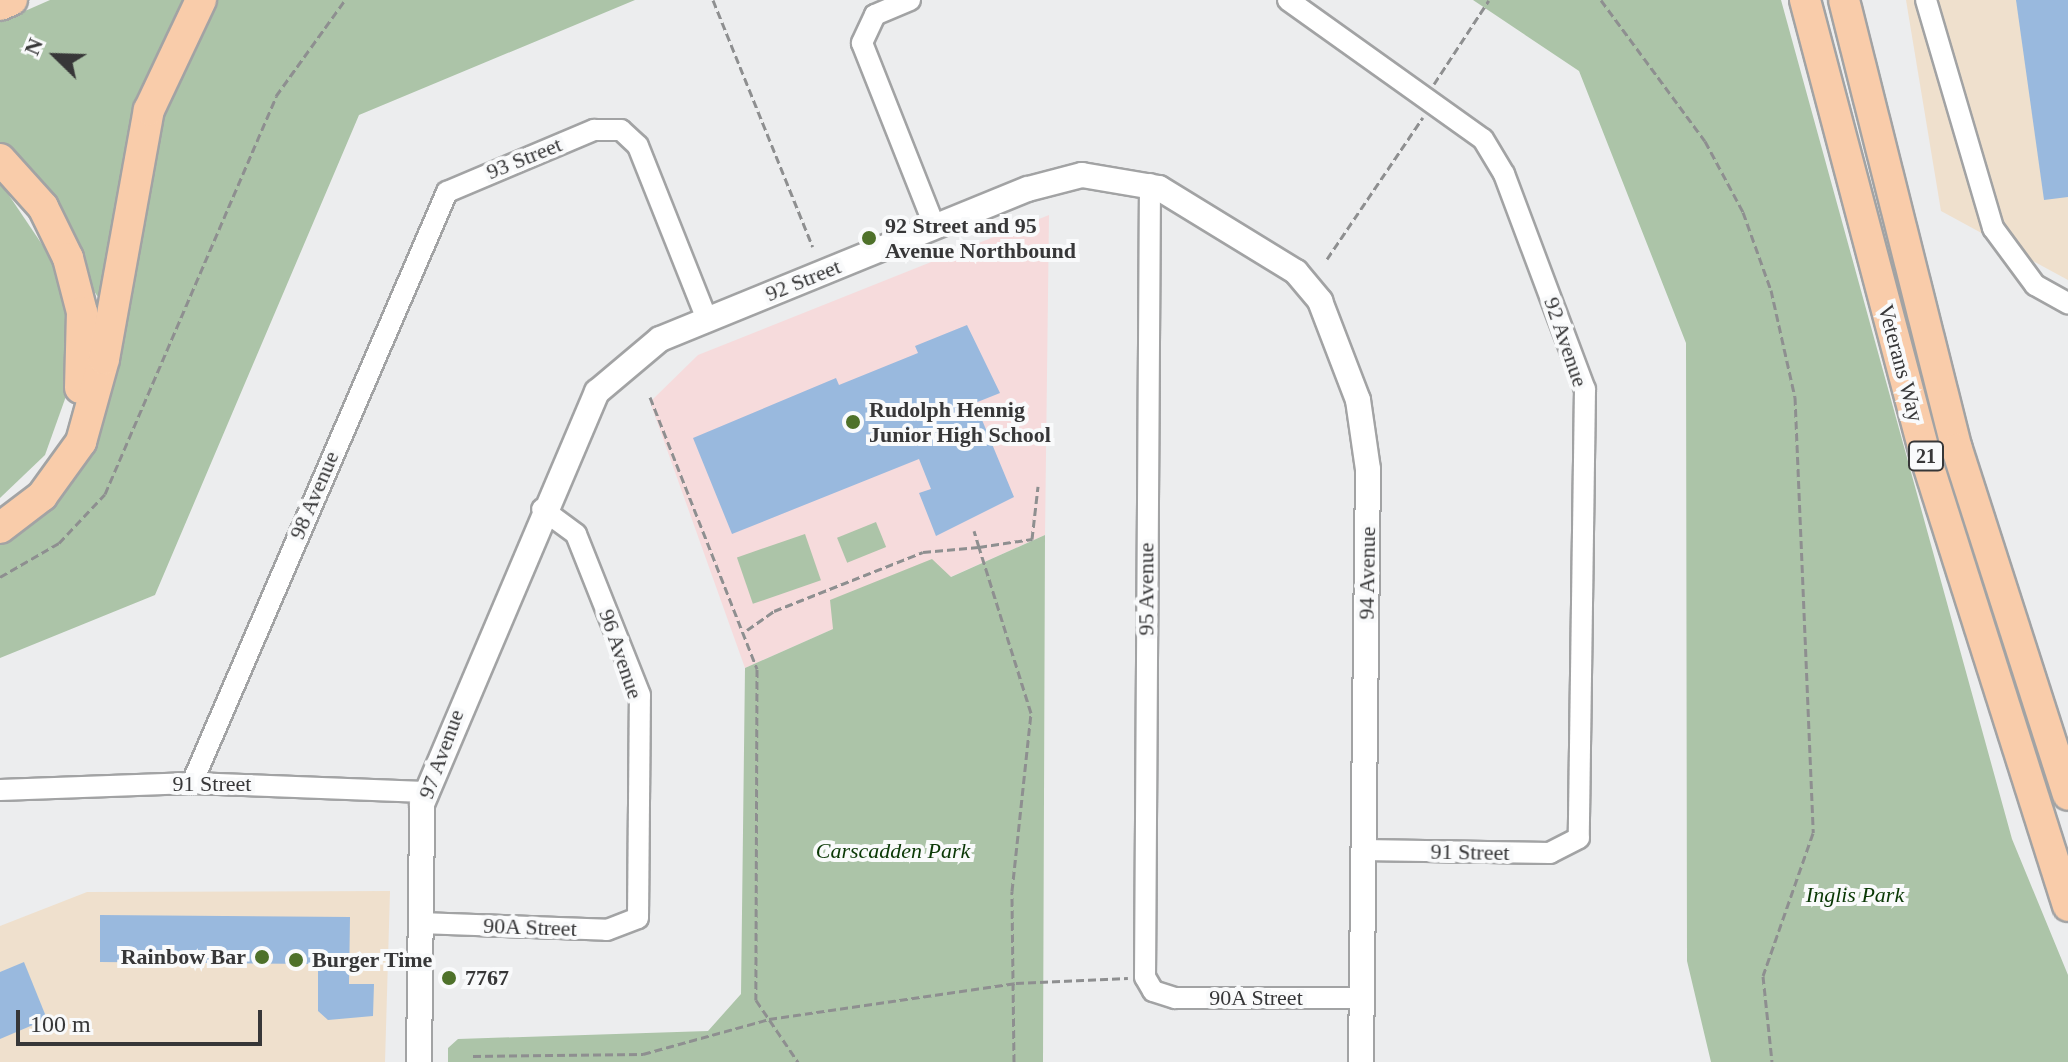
<!DOCTYPE html>
<html>
<head>
<meta charset="utf-8">
<style>
  body { margin:0 }
  #map { position:relative; width:2068px; height:1062px; overflow:hidden; background:#ecedee; font-family:Georgia,serif }
  div>[style] { position:absolute }
  .commercial>* { inset:0; background:#efe0cd }
  .education>* { inset:0; background:#f6dbdc }
  .green>* { inset:0; background:#acc4a8; transform-origin:0 0 }
  .building>* { inset:0; background:#99b9de }
  .path>* { height:3px; margin-top:-1.5px; transform-origin:0; background:repeating-linear-gradient(90deg,#8e8f90 0 8px,transparent 0 12px) }
  .roads { filter:drop-shadow(2px 0 #a2a3a4) drop-shadow(-2px 0 #a2a3a4) drop-shadow(0 2px #a2a3a4) drop-shadow(0 -2px #a2a3a4) }
  .minor>* { height:20px; margin:-10px; padding:0 10px; transform-origin:10px; border-radius:10px; background:#fff }
  .tertiary>* { height:24px; margin:-12px; padding:0 12px; transform-origin:12px; border-radius:12px; background:#fff }
  .primary>* { height:30px; margin:-15px; padding:0 15px; transform-origin:15px; border-radius:15px; background:#f9ccaa }
  .dots>* { width:22px; height:22px; translate:-50% -50%; box-sizing:border-box; border:4px solid #f9fafb; border-radius:50% }
  span { translate:-50% -50%; white-space:nowrap; text-align:center; line-height:1.15; -webkit-text-stroke:8px #f9fafb; paint-order:stroke }
  .shield-label span { padding:2px 6px; background:#f9fafb; border:2px solid; border-radius:6px; -webkit-text-stroke-width:0 }
  .shield-label { font-size:20px; color:#373738; font-weight:700 }
  .street-label { font-size:22px; color:#373738 }
  .poi-label { font-size:22px; color:#373738; font-weight:700 }
  .left { translate:0 -50%; text-align:left }
  .right { translate:-100% -50%; text-align:right }
  .park-label { font-size:22px; color:#0a3805; font-style:italic }
  .north { position:absolute; left:16px; top:16px; width:80px; height:80px; -webkit-text-stroke:6px #f9fafb; paint-order:stroke; rotate:293deg; font-size:22px; font-weight:700; line-height:32px; text-align:center; color:#373738 }
  .north::after { content:''; display:block; margin:auto; width:28px; height:36px; background:#373738; clip-path:polygon(50% 0,100% 100%,50% 72%,0 100%) }
  .scale { position:absolute; left:16px; top:1010px; width:246px; height:36px; box-sizing:border-box; border:4px solid #373738; border-top:0; padding-left:10px; font-size:24px; line-height:28px; white-space:nowrap; color:#373738; -webkit-text-stroke:6px #f9fafb; paint-order:stroke }
</style>
</head>
<body>
<div id="map">
  <div class="commercial">
    <i style="clip-path:polygon(1906px 0,2068px 0,2068px 280px,1941px 211px)"></i>
    <i style="clip-path:polygon(390px 891px,385px 1062px,0 1062px,0 926px,87px 892px)"></i>
  </div>
  <div class="education">
    <i style="clip-path:polygon(1049px 215px,1045px 535px,745px 668px,650px 402px,698px 355px)"></i>
  </div>
  <div class="green">
    <i style="clip-path:polygon(50px 0,196px 0,100px 300px,0 150px,0 22px)"></i>
    <i style="clip-path:polygon(210px 0,635px 0,359px 115px,155px 595px,0 658px,0 541px,62px 485px,164px 93px)"></i>
    <i style="clip-path:polygon(1473px 0,1781px 0,2012px 839px,2068px 975px,2068px 1062px,1711px 1062px,1687px 961px,1686px 343px,1579px 71px)"></i>
    <i style="clip-path:polygon(0 182px,64px 277px,75px 371px,45px 455px,0 498px)"></i>
    <i style="left:876px;top:522px;width:27px;height:42px;rotate:68deg"></i>
    <i style="left:805px;top:534px;width:49px;height:72px;rotate:71deg"></i>
    <i style="clip-path:polygon(1045px 535px,1043px 1062px,448px 1062px,448px 1048px,458px 1039px,708px 1031px,741px 994px,745px 668px,833px 629px,830px 600px,932px 559px,951px 577px)"></i>
  </div>
  <div class="building">
    <i style="clip-path:polygon(2016px 0,2068px 0,2068px 197px,2044px 200px)"></i>
    <i style="clip-path:polygon(967px 325px,1000px 393px,975px 403px,1014px 497px,936px 536px,919px 493px,931px 489px,919px 459px,732px 534px,693px 438px,836px 378px,839px 385px,918px 353px,915px 346px)"></i>
    <i style="clip-path:polygon(100px 915px,350px 917px,349px 984px,374px 984px,373px 1016px,328px 1020px,318px 1011px,318px 964px,100px 962px)"></i>
    <i style="clip-path:polygon(24px 962px,47px 1019px,0 1039px,0 972px)"></i>
  </div>
  <div class="path">
    <i style="left:713px;top:0;width:266px;rotate:68deg"></i>
    <i style="left:1601px;top:0;width:175px;rotate:53.6deg"></i>
    <i style="left:1705px;top:141px;width:81px;rotate:61.8deg"></i>
    <i style="left:1743px;top:212px;width:83px;rotate:70.3deg"></i>
    <i style="left:1771px;top:290px;width:110px;rotate:77.4deg"></i>
    <i style="left:1795px;top:397px;width:436px;rotate:87.6deg"></i>
    <i style="left:1813px;top:833px;width:151px;rotate:109.3deg"></i>
    <i style="left:1763px;top:976px;width:86px;rotate:84deg"></i>
    <i style="left:1434px;top:84px;width:100px;rotate:-56.8deg"></i>
    <i style="left:1327px;top:259px;width:171px;rotate:-55.9deg"></i>
    <i style="left:650px;top:397px;width:292px;rotate:68.5deg"></i>
    <i style="left:757px;top:669px;width:331px;rotate:90.2deg"></i>
    <i style="left:756px;top:1000px;width:75px;rotate:55.9deg"></i>
    <i style="left:0;top:577px;width:68px;rotate:-30deg"></i>
    <i style="left:59px;top:543px;width:67px;rotate:-46.8deg"></i>
    <i style="left:105px;top:494px;width:433px;rotate:-66.7deg"></i>
    <i style="left:276px;top:96px;width:118px;rotate:-54.3deg"></i>
    <i style="left:747px;top:630px;width:33px;rotate:-35deg"></i>
    <i style="left:774px;top:611px;width:160px;rotate:-21.6deg"></i>
    <i style="left:923px;top:552px;width:56px;rotate:-5.1deg"></i>
    <i style="left:979px;top:547px;width:17px;rotate:-107deg"></i>
    <i style="left:473px;top:1056px;width:170px;rotate:-0.7deg"></i>
    <i style="left:643px;top:1054px;width:131px;rotate:-15.5deg"></i>
    <i style="left:769px;top:1019px;width:250px;rotate:-8.3deg"></i>
    <i style="left:1016px;top:983px;width:112px;rotate:-2.6deg"></i>
    <i style="left:1014px;top:1062px;width:171px;rotate:-90.7deg"></i>
    <i style="left:1012px;top:891px;width:179px;rotate:-83.9deg"></i>
    <i style="left:1031px;top:713px;width:174px;rotate:-107.4deg"></i>
    <i style="left:979px;top:547px;width:54px;rotate:-8.6deg"></i>
    <i style="left:1032px;top:539px;width:53px;rotate:-83.5deg"></i>
  </div>
  <div class="roads">
    <div class="minor">
      <i style="left:910px;top:0;width:38px;rotate:157deg"></i>
      <i style="left:875px;top:15px;width:31px;rotate:115deg"></i>
      <i style="left:862px;top:43px;width:198px;rotate:68.4deg"></i>
      <i style="left:1288px;top:0;width:239px;rotate:35.5deg"></i>
      <i style="left:1483px;top:139px;width:41px;rotate:59deg"></i>
      <i style="left:1504px;top:174px;width:230px;rotate:69.4deg"></i>
      <i style="left:1585px;top:389px;width:449px;rotate:90.8deg"></i>
      <i style="left:1579px;top:838px;width:33px;rotate:153deg"></i>
      <i style="left:1550px;top:853px;width:187px;rotate:-179.1deg"></i>
      <i style="left:1926px;top:0;width:238px;rotate:73.6deg"></i>
      <i style="left:1993px;top:228px;width:71px;rotate:53.6deg"></i>
      <i style="left:2035px;top:285px;width:38px;rotate:29deg"></i>
      <i style="left:1150px;top:184px;width:793px;rotate:90.36deg"></i>
      <i style="left:1145px;top:977px;width:16px;rotate:60deg"></i>
      <i style="left:1153px;top:991px;width:23px;rotate:18deg"></i>
      <i style="left:1175px;top:998px;width:187px"></i>
      <i style="left:192px;top:783px;width:644px;rotate:-66.66deg"></i>
      <i style="left:447px;top:192px;width:160px;rotate:-22.9deg"></i>
      <i style="left:594px;top:130px;width:27px"></i>
      <i style="left:621px;top:130px;width:23px;rotate:43deg"></i>
      <i style="left:638px;top:146px;width:186px;rotate:68.3deg"></i>
      <i style="left:0;top:790px;width:192px;rotate:-2.1deg"></i>
      <i style="left:192px;top:783px;width:233px;rotate:2.2deg"></i>
      <i style="left:420px;top:923px;width:187px;rotate:2.1deg"></i>
      <i style="left:607px;top:930px;width:33px;rotate:-21deg"></i>
      <i style="left:638px;top:918px;width:223px;rotate:-89.5deg"></i>
      <i style="left:640px;top:695px;width:173px;rotate:-111.7deg"></i>
      <i style="left:576px;top:534px;width:42px;rotate:-143.7deg"></i>
    </div>
    <div class="tertiary">
      <i style="left:419px;top:1062px;width:258px;rotate:-89.3deg"></i>
      <i style="left:422px;top:804px;width:448px;rotate:-67deg"></i>
      <i style="left:597px;top:392px;width:82px;rotate:-40.1deg"></i>
      <i style="left:660px;top:339px;width:397px;rotate:-22.2deg"></i>
      <i style="left:1028px;top:189px;width:56px;rotate:-14.5deg"></i>
      <i style="left:1082px;top:175px;width:78px;rotate:9.6deg"></i>
      <i style="left:1159px;top:188px;width:161px;rotate:31.5deg"></i>
      <i style="left:1296px;top:272px;width:38px;rotate:50deg"></i>
      <i style="left:1320px;top:301px;width:106px;rotate:69deg"></i>
      <i style="left:1358px;top:400px;width:70px;rotate:81.8deg"></i>
      <i style="left:1368px;top:469px;width:593px;rotate:90.68deg"></i>
    </div>
    <div class="primary">
      <i style="left:1805px;top:0;width:471px;rotate:75.2deg"></i>
      <i style="left:1925px;top:455px;width:473px;rotate:72.4deg"></i>
      <i style="left:1844px;top:0;width:463px;rotate:75.9deg"></i>
      <i style="left:1957px;top:449px;width:363px;rotate:72.2deg"></i>
      <i style="left:0;top:5px;width:13px;rotate:-23deg"></i>
      <i style="left:0;top:159px;width:64px;rotate:48.1deg"></i>
      <i style="left:43px;top:207px;width:57px;rotate:63.9deg"></i>
      <i style="left:68px;top:258px;width:56px;rotate:75.5deg"></i>
      <i style="left:82px;top:312px;width:76px;rotate:91.5deg"></i>
      <i style="left:0;top:528px;width:53px;rotate:-37.3deg"></i>
      <i style="left:42px;top:496px;width:67px;rotate:-54.2deg"></i>
      <i style="left:81px;top:442px;width:86px;rotate:-74.5deg"></i>
      <i style="left:104px;top:359px;width:253px;rotate:-79.8deg"></i>
      <i style="left:149px;top:110px;width:122px;rotate:-64.7deg"></i>
    </div>
  </div>
  <div class="dots">
    <i style="left:869px;top:238px;background:#4e712a"></i>
    <i style="left:853px;top:422px;background:#4e712a"></i>
    <i style="left:262px;top:957px;background:#4e712a"></i>
    <i style="left:296px;top:960px;background:#4e712a"></i>
    <i style="left:449px;top:978px;background:#4e712a"></i>
  </div>
  <div class="shield-label">
    <span style="left:1926px;top:456px">21</span>
  </div>
  <div class="street-label">
    <span style="left:524px;top:158px;rotate:-22deg">93 Street</span>
    <span style="left:803px;top:280px;rotate:-22deg">92 Street</span>
    <span style="left:1566px;top:342px;rotate:71deg">92 Avenue</span>
    <span style="left:1901px;top:363px;rotate:75deg">Veterans Way</span>
    <span style="left:314px;top:495px;rotate:-67deg">98 Avenue</span>
    <span style="left:1367px;top:573px;rotate:-89deg">94 Avenue</span>
    <span style="left:1146px;top:589px;rotate:-90deg">95 Avenue</span>
    <span style="left:621px;top:654px;rotate:71deg">96 Avenue</span>
    <span style="left:441px;top:754px;rotate:-70deg">97 Avenue</span>
    <span style="left:212px;top:784px">91 Street</span>
    <span style="left:1470px;top:852px;rotate:1deg">91 Street</span>
    <span style="left:530px;top:927px;rotate:2deg">90A Street</span>
    <span style="left:1256px;top:998px">90A Street</span>
  </div>
  <div class="poi-label">
    <span class="left" style="left:885px;top:238px">92 Street and 95<br>Avenue Northbound</span>
    <span class="left" style="left:869px;top:422px">Rudolph Hennig<br>Junior High School</span>
    <span class="right" style="left:246px;top:957px">Rainbow Bar</span>
    <span class="left" style="left:312px;top:960px">Burger Time</span>
    <span class="left" style="left:465px;top:978px">7767</span>
  </div>
  <div class="park-label">
    <span style="left:893px;top:851px">Carscadden Park</span>
    <span style="left:1855px;top:895px">Inglis Park</span>
  </div>
  <div class="north">N</div>
  <div class="scale">100 m</div>
</div>
</body>
</html>
